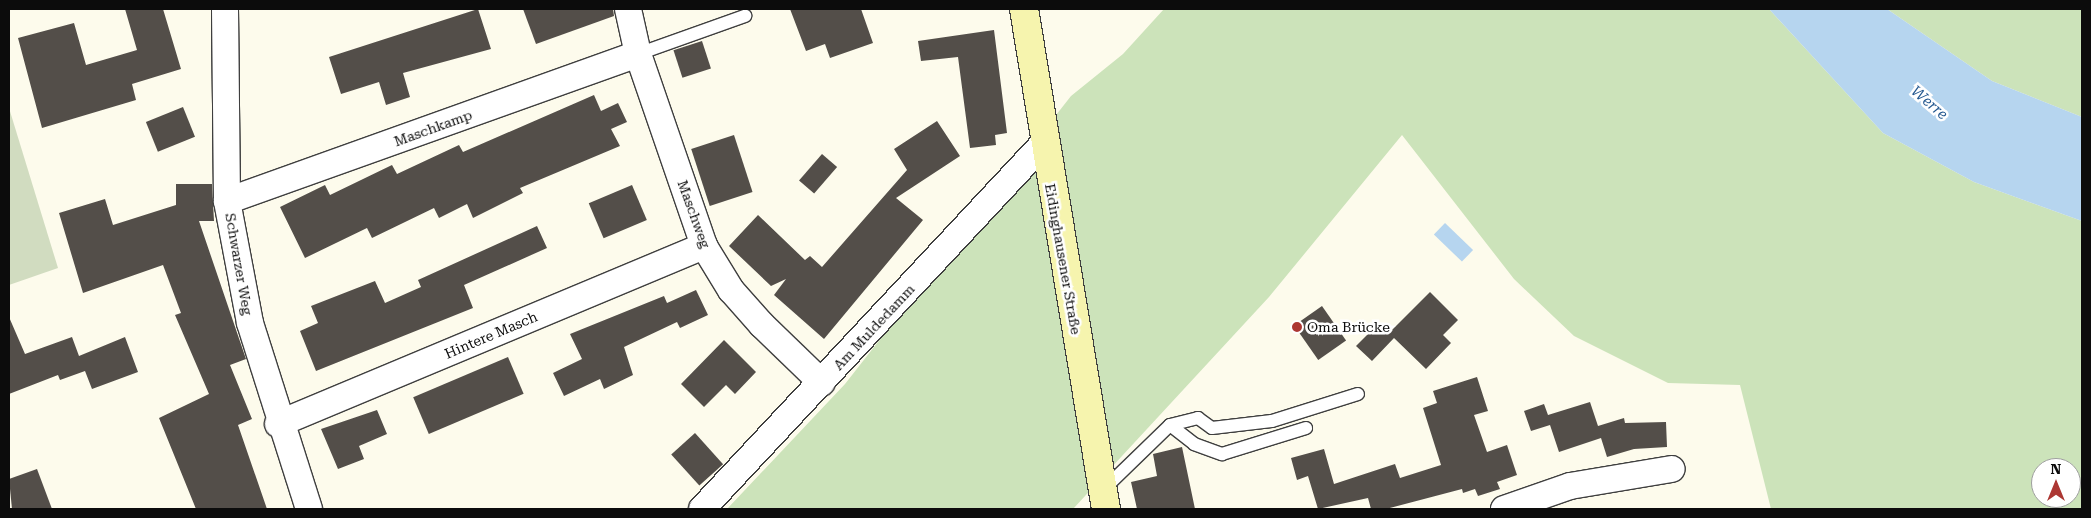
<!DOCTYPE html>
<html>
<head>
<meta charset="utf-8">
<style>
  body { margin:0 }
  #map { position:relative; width:2091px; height:518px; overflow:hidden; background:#fdfbec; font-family:"Roboto Serif",serif }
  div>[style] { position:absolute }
  .green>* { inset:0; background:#cce3ba }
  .cemetery>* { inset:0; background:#d1dcc0 }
  .water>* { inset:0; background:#b6d5ef; transform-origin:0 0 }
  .building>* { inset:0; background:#534e49; transform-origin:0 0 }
  .roads { filter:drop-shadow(1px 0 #3f3f3f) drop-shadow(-1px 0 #3f3f3f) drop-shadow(0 1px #3f3f3f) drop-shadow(0 -1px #3f3f3f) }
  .lane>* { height:12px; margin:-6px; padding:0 6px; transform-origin:6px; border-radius:6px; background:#fff }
  .street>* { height:26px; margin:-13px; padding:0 13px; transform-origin:13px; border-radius:13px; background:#fff }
  .secondary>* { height:28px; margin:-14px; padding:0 14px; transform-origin:14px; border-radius:14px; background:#f6f4ae }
  .dots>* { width:14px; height:14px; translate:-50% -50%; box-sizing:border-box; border:2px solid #fff; border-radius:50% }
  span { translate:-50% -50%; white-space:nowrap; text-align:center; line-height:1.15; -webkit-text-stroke:5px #fff; paint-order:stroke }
  .street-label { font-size:14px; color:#0c0c0c }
  .poi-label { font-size:14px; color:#0c0c0c }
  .left { translate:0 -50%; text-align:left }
  .water-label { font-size:15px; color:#23578f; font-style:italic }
  .frame { position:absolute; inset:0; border:10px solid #0c0c0c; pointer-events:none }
  .north { position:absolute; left:2031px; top:458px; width:50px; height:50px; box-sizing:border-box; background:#fff; border:1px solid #9e9e9e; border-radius:50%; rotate:0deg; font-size:14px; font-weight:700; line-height:20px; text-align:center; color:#0c0c0c }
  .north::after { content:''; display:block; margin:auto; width:18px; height:22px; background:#ac3733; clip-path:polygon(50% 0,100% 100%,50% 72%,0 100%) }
</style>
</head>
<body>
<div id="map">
  <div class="green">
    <i style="clip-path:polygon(evenodd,1164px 9px,1769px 9px,1883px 133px,1974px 182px,2082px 221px,2082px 509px,1771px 509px,1740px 385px,1668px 383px,1574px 336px,1514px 279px,1402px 135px,1269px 297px,1073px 509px,727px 509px,845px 384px,1071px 96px,1123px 54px,1164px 9px,2041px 468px,2071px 468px,2071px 498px,2041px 498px,2041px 468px)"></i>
    <i style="clip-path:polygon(1887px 9px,2082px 9px,2082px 117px,1992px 81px)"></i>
  </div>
  <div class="cemetery">
    <i style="clip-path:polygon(9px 108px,58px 268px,9px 285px)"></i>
  </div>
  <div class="water">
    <i style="clip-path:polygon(1769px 9px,1887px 9px,1992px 81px,2082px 117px,2082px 221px,1974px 182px,1883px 133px)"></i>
    <i style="left:1445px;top:223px;width:39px;height:16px;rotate:44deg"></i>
  </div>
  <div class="building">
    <i style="clip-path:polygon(125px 9px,163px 9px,181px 69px,132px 84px,136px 100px,42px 128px,18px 38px,74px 23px,86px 65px,137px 50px)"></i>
    <i style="clip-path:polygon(478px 9px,491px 49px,403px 73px,410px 97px,386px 105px,379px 82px,341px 94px,329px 57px)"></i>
    <i style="clip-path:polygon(523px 9px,613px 9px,614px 16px,536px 44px)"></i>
    <i style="clip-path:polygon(790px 9px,861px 9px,873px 43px,830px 58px,825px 44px,806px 51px)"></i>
    <i style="clip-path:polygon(994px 30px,1007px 133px,995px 135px,996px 145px,970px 148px,958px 57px,921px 61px,918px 41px)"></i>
    <i style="left:702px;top:41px;width:29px;height:30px;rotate:72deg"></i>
    <i style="clip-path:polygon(594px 95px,601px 111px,618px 103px,627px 122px,611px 129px,620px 146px,520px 188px,523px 193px,473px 218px,467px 204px,439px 218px,434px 208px,372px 238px,367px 228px,305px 258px,280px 207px,325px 185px,330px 195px,392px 165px,397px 174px,459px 145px,463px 152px)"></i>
    <i style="left:183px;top:107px;width:32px;height:40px;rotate:68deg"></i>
    <i style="clip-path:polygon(937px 121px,960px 156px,896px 198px,923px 220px,824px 339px,774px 295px,786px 279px,771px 286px,729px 246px,758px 215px,805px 260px,810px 256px,822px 267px,907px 170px,894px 149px)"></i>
    <i style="left:734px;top:135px;width:60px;height:45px;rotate:72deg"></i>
    <i style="left:822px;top:154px;width:20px;height:35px;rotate:41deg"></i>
    <i style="clip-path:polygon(176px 184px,212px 184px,214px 221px,199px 221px,246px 359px,230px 365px,252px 419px,238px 425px,267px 509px,196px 509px,159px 418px,209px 394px,175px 315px,181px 313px,163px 265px,83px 293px,59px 213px,105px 199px,113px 225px,176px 205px)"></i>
    <i style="left:632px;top:185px;width:38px;height:47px;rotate:67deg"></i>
    <i style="clip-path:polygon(537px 226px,547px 248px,464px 285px,473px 308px,316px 371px,300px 331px,318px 323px,311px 306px,375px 281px,385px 303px,421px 287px,418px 280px)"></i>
    <i style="clip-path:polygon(696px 290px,708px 315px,680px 328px,677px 322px,624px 347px,633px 375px,604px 389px,600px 379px,564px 396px,553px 373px,582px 359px,570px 334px,664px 296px,667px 303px)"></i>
    <i style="clip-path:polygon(1430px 292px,1458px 320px,1443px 335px,1451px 343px,1426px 369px,1394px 338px,1372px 361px,1356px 346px,1379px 323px,1389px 333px)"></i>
    <i style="left:1322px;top:306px;width:42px;height:34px;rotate:55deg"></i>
    <i style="clip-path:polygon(9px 317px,25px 354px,72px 337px,79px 356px,125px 337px,138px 372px,92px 389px,85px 371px,60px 380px,58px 375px,9px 394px)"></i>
    <i style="clip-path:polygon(724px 340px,756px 372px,735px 394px,726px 385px,704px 407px,681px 384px)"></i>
    <i style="left:508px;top:357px;width:40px;height:103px;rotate:67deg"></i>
    <i style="clip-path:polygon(1477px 377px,1488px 411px,1474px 415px,1487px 452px,1507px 445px,1517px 475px,1497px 482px,1500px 489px,1478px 496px,1475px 489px,1463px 493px,1462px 489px,1386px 509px,1371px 509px,1368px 498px,1318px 509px,1308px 476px,1297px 480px,1291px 458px,1324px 449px,1334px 484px,1395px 464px,1400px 478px,1441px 465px,1423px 408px,1437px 403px,1433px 391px)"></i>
    <i style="clip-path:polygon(1590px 402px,1598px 426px,1624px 418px,1625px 423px,1666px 422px,1667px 447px,1634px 449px,1607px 457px,1601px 438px,1559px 452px,1550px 425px,1531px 431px,1524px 411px,1544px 404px,1548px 415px)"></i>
    <i style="clip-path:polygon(377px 410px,387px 434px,359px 446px,364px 459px,338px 469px,321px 429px)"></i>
    <i style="left:695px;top:433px;width:42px;height:32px;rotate:48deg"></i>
    <i style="clip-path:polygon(1182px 447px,1195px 509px,1137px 509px,1131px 482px,1157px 476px,1153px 454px)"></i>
    <i style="clip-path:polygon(37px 469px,52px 509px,12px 509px,9px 479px)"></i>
  </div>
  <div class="roads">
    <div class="lane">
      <i style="left:638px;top:54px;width:114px;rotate:-19.6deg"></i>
      <i style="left:1170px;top:425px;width:31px;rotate:38deg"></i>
      <i style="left:1194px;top:444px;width:30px;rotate:20deg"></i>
      <i style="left:1222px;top:454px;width:88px;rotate:-17.2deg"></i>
      <i style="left:1103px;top:490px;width:93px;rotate:-44.1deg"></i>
      <i style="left:1170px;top:425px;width:29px;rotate:-14deg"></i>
      <i style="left:1198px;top:418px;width:17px;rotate:36deg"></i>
      <i style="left:1212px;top:428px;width:60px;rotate:-6.7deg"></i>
      <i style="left:1272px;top:421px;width:90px;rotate:-17.4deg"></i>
    </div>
    <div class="street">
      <i style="left:225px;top:9px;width:192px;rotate:89.4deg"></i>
      <i style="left:227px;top:201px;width:124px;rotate:79.3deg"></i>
      <i style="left:250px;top:323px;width:195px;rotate:72.4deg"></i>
      <i style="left:628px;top:9px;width:46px;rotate:77.5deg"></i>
      <i style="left:638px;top:54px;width:203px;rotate:71deg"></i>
      <i style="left:704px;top:246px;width:52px;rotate:58.5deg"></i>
      <i style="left:731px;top:290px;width:47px;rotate:48.5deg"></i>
      <i style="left:762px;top:325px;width:83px;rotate:44deg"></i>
      <i style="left:227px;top:201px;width:436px;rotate:-19.7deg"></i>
      <i style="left:278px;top:424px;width:462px;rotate:-22.7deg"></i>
      <i style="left:702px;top:509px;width:501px;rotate:-46.94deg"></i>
      <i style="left:1504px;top:509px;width:70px;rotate:-19.2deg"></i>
      <i style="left:1570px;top:486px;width:103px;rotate:-9.5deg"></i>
    </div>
    <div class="secondary">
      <i style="left:1024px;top:9px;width:507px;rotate:80.69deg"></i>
    </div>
  </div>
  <div class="dots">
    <i style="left:1297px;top:327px;background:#ac3733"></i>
  </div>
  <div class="street-label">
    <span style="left:433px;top:128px;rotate:-20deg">Maschkamp</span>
    <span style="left:694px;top:214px;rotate:70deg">Maschweg</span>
    <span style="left:1063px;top:259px;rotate:80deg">Eidinghausener Straße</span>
    <span style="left:239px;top:264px;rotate:80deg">Schwarzer Weg</span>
    <span style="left:874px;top:327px;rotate:-47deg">Am Muldedamm</span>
    <span style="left:491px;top:335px;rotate:-23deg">Hintere Masch</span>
  </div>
  <div class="poi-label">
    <span class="left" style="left:1307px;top:327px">Oma Brücke</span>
  </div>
  <div class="water-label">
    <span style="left:1929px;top:103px;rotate:41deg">Werre</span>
  </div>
  <div class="frame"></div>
  <div class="north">N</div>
</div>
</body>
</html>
